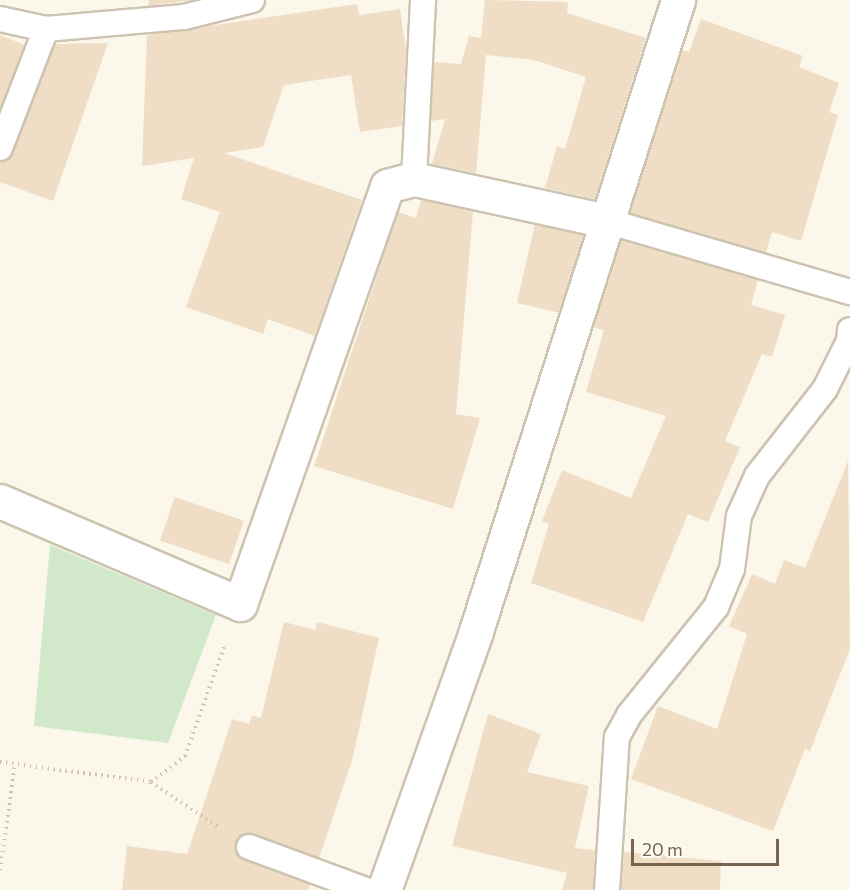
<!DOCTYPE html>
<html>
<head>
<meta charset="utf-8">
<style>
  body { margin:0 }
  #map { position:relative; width:850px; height:890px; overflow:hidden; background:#fbf8eb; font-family:Commissioner,sans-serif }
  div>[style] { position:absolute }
  .green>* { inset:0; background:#d1e9ca }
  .building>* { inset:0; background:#efddc5; transform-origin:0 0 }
  .path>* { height:4px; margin-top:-2px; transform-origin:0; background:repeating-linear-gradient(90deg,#d5c1a7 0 1.5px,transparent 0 6px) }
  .roads { filter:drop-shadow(2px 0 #cdc3b1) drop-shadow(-2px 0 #cdc3b1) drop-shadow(0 2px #cdc3b1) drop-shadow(0 -2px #cdc3b1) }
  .service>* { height:24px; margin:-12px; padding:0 12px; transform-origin:12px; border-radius:12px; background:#fff }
  .minor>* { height:33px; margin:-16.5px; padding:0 16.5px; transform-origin:16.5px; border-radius:16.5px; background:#fff }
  span { translate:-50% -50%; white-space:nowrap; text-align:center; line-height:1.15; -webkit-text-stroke:6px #fefbf2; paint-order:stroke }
  .scale { position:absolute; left:631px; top:839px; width:148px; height:27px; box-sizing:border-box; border:3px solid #76644f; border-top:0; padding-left:8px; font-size:18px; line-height:21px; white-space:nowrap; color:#76644f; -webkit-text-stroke:4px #fefbf2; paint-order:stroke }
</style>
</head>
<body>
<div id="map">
  <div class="green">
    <i style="clip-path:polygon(50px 545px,216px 615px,168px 743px,34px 726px)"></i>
  </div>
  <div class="building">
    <i style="clip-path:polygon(149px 0,193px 0,148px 6px)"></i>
    <i style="clip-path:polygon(485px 0,568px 2px,567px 13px,646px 38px,595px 199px,545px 188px,557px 146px,565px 149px,586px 77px,534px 60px,486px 55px,476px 173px,432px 164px,445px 119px,431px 121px,434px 62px,461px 64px,469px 36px,481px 38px)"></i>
    <i style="clip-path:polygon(357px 4px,359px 15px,400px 9px,406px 51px,402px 126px,360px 132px,351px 75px,284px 85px,263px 147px,224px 153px,362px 200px,315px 336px,268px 319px,263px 334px,186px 307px,220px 212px,181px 199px,194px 158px,142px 166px,147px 35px)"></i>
    <i style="clip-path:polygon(701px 19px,803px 56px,799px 67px,839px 83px,829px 112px,838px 115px,801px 241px,772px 232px,766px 253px,630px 213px,682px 50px,689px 52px)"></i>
    <i style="clip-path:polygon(0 35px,25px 45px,0 108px)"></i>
    <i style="clip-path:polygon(108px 43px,53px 201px,0 182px,0 162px,13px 153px,55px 44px)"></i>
    <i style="clip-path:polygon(421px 200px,473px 211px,456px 414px,480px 418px,453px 509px,314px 466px,398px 212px,416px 218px)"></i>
    <i style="left:535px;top:224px;width:49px;height:81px;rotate:13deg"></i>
    <i style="clip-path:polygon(621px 240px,758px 280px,751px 305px,785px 315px,772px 357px,762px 354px,725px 441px,740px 447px,708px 522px,688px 514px,643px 622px,531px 583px,549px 524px,542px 521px,562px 470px,631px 498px,666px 416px,586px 392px,604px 330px,593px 327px)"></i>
    <i style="clip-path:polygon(848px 461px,850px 649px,810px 751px,805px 749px,773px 831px,631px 779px,658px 706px,717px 729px,747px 634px,729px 626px,752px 574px,775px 584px,784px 560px,805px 568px)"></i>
    <i style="left:175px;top:497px;width:73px;height:46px;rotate:19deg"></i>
    <i style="clip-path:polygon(284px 622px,315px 630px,317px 622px,379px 638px,352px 761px,319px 858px,253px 833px,240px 836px,236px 843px,238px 856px,244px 860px,310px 885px,308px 890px,122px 890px,127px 846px,187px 854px,232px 719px,249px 724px,252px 715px,261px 718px)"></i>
    <i style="clip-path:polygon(488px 714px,541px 734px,527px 772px,589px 786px,575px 848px,595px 850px,593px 890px,562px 890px,567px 873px,452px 846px)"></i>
    <i style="clip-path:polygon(624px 852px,721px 861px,720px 890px,621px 890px)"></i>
  </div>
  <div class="path">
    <i style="left:0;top:762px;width:152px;rotate:7.5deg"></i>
    <i style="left:151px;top:782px;width:43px;rotate:-37.4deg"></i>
    <i style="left:185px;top:756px;width:119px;rotate:-70.3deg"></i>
    <i style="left:151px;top:782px;width:81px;rotate:33.9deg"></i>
    <i style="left:0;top:870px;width:107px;rotate:-81.9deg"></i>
  </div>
  <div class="roads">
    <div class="service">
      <i style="left:0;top:19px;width:47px;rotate:12.3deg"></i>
      <i style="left:46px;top:29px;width:139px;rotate:-5deg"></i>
      <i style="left:184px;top:17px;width:70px;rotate:-14deg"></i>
      <i style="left:0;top:148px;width:128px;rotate:-68.9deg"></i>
      <i style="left:414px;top:179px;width:179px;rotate:-87.1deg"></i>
      <i style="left:607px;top:221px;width:253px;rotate:16.3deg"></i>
      <i style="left:249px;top:847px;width:125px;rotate:20.2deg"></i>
      <i style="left:607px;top:890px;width:153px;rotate:-86.3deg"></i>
      <i style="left:617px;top:737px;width:25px;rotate:-61deg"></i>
      <i style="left:629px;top:715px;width:139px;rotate:-51.1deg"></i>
      <i style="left:716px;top:607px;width:41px;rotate:-67.2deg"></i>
      <i style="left:732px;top:569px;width:53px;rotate:-82.5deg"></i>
      <i style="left:739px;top:516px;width:44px;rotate:-65.8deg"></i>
      <i style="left:757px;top:476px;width:110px;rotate:-52deg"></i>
      <i style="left:825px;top:389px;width:54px;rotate:-63.4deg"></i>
      <i style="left:849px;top:341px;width:11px;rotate:-85deg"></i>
    </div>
    <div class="minor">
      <i style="left:0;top:501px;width:261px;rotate:23.2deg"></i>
      <i style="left:240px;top:604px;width:443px;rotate:-70.6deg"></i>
      <i style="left:387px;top:186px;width:28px;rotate:-15deg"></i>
      <i style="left:414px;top:179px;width:198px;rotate:12.3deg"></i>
      <i style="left:384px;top:890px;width:275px;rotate:-70.4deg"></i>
      <i style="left:476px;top:631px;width:663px;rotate:-72.25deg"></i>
    </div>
  </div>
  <div class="scale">20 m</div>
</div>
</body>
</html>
